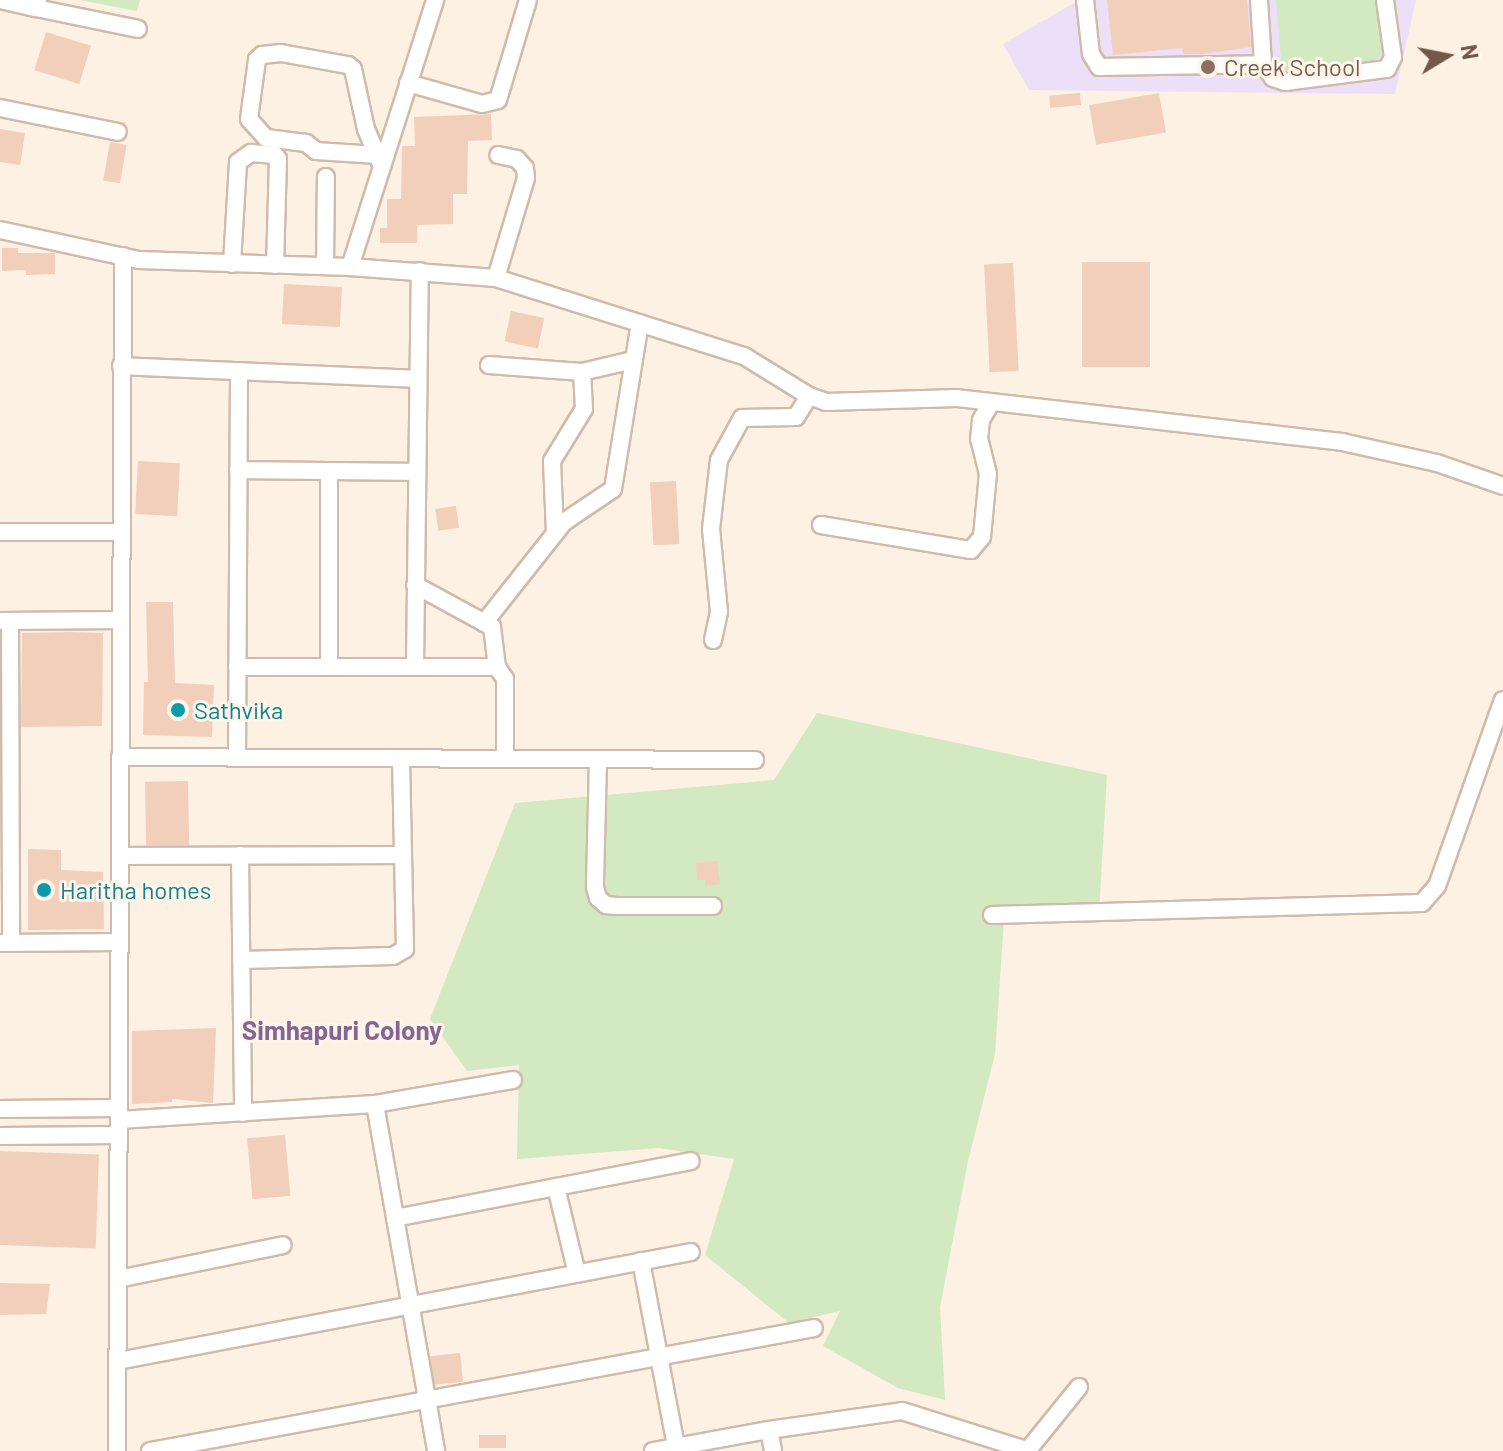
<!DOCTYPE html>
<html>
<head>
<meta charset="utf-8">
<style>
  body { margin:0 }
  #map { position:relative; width:1503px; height:1451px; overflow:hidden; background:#fcf1e2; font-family:Barlow,sans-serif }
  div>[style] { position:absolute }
  .education>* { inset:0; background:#eedff8 }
  .green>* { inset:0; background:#d2e9c1 }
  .building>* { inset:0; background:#f1cfba; transform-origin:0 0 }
  .roads { filter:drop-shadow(2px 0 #cfbbac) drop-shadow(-2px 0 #cfbbac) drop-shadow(0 2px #cfbbac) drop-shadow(0 -2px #cfbbac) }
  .minor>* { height:16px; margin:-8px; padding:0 8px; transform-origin:8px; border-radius:8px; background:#fff }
  .dots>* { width:22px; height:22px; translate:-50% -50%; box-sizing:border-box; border:4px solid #fff5e8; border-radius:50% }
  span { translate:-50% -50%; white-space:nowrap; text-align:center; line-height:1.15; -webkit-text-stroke:6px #fff5e8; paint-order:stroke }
  .education-label { font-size:24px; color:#785e54 }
  .left { translate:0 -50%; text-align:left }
  .culture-label { font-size:24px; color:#0d838f }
  .neighbourhood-label { font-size:26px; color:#846596; font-weight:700 }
  .north { position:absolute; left:1407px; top:16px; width:80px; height:80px; -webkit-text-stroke:6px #fff5e8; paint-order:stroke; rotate:80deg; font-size:22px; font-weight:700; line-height:32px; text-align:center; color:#735749 }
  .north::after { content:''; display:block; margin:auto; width:28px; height:36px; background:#735749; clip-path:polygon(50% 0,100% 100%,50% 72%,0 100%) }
</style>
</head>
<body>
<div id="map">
  <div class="education">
    <i style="clip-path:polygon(1079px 0,1416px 0,1395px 94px,1029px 90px,1003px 44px)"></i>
  </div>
  <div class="green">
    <i style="clip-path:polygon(80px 0,140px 0,137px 11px)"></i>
    <i style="clip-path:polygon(1276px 0,1379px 0,1384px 51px,1374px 62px,1282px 71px)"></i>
    <i style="clip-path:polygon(817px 713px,1107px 775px,1099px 914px,1005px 904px,995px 1054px,968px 1161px,940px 1307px,945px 1400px,898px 1388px,823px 1346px,840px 1311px,789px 1323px,705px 1255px,734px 1159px,659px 1148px,517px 1159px,519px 1065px,467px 1071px,430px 1019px,515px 803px,774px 780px)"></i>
  </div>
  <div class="building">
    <i style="clip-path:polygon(1107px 0,1247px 0,1251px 47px,1203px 54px,1183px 54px,1182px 48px,1113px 55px)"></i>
    <i style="left:46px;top:32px;width:47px;height:40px;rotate:17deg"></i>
    <i style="left:1080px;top:93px;width:12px;height:31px;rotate:85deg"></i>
    <i style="left:1159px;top:93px;width:40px;height:71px;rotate:80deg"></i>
    <i style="clip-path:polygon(491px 114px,492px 140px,468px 141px,467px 194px,453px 194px,453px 224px,417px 225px,417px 243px,380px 243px,380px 228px,387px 228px,387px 199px,401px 199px,402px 146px,415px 146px,414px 117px)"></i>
    <i style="clip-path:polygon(0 129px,25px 133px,20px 165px,0 162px)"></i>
    <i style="left:110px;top:142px;width:17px;height:39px;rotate:10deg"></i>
    <i style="clip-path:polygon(2px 248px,18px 248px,18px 253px,55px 253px,55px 274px,26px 275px,26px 270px,2px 271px)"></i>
    <i style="left:1082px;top:262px;width:68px;height:105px"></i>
    <i style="left:1013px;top:263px;width:108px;height:29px;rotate:87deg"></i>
    <i style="left:284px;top:284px;width:58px;height:40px;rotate:3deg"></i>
    <i style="left:511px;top:311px;width:34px;height:31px;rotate:12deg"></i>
    <i style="left:138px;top:461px;width:42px;height:53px;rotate:3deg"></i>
    <i style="left:676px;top:481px;width:63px;height:26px;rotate:87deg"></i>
    <i style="left:456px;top:506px;width:22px;height:21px;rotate:82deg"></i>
    <i style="clip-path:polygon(146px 602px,173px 602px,175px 683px,214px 685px,212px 737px,143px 735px,144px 682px,148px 682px)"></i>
    <i style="clip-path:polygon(71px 632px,103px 633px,102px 726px,21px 727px,22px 633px)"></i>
    <i style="left:188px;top:781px;width:64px;height:43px;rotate:89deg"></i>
    <i style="clip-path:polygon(28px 849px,61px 850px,61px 870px,103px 872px,104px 929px,28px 930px)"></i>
    <i style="clip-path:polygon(717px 861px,720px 884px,705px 886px,705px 880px,697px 880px,696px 863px)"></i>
    <i style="clip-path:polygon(216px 1028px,213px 1103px,172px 1099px,172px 1102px,132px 1104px,132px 1031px)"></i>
    <i style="left:285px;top:1135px;width:61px;height:38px;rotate:85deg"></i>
    <i style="left:0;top:1151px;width:99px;height:94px;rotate:2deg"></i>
    <i style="clip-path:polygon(0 1283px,50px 1284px,46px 1314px,0 1315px)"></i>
    <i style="left:460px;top:1353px;width:29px;height:30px;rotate:84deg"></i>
    <i style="left:506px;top:1435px;width:13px;height:27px;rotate:90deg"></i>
  </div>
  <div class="roads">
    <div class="minor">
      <i style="left:0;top:0;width:37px;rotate:13deg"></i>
      <i style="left:36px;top:8px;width:8px;rotate:-76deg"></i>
      <i style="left:1085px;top:0;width:54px;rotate:83.7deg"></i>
      <i style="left:1091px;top:54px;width:15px;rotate:58deg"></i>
      <i style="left:1099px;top:67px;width:164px;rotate:-1deg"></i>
      <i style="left:1259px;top:0;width:64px;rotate:86.4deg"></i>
      <i style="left:1263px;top:64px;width:17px;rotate:54deg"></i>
      <i style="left:1273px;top:78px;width:13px;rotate:18deg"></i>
      <i style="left:1285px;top:82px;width:103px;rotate:-7.3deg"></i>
      <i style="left:1387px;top:69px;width:13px;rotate:-63deg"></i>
      <i style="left:1393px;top:57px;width:58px;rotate:-98deg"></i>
      <i style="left:36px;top:8px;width:104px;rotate:11.6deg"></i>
      <i style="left:408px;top:83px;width:77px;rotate:15.8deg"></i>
      <i style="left:482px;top:104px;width:16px;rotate:-14deg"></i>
      <i style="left:498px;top:100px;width:104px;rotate:-73.3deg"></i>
      <i style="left:0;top:108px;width:120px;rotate:11.5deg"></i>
      <i style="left:377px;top:155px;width:61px;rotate:-176.2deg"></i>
      <i style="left:316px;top:151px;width:13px;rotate:-141deg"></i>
      <i style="left:306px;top:143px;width:40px;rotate:-172.9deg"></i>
      <i style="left:266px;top:138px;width:25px;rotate:-132deg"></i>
      <i style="left:249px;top:119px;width:60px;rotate:-82.3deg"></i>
      <i style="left:257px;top:60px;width:7px;rotate:-45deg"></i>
      <i style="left:262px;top:55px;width:19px;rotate:-6deg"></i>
      <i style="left:281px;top:53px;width:68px;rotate:10.2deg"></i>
      <i style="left:348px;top:65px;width:6px;rotate:39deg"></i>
      <i style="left:353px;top:69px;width:61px;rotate:77.8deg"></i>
      <i style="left:366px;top:129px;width:28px;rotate:67deg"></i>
      <i style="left:377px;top:155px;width:12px;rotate:66deg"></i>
      <i style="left:0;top:230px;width:142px;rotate:12.2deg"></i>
      <i style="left:139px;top:260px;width:211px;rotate:1.9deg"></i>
      <i style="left:350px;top:267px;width:146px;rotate:4.3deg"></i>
      <i style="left:496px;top:278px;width:260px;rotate:17.5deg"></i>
      <i style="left:744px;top:356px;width:76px;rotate:31.6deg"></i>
      <i style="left:809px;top:396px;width:18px;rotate:19deg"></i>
      <i style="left:826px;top:402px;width:131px;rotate:-1.7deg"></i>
      <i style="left:957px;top:398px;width:388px;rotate:6.5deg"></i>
      <i style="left:1342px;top:442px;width:97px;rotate:12.5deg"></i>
      <i style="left:1437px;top:463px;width:70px;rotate:19.2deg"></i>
      <i style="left:232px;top:264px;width:102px;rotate:-86.6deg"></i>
      <i style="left:238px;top:162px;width:16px;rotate:-35deg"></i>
      <i style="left:251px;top:153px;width:24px;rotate:5deg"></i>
      <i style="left:275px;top:155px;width:5px;rotate:53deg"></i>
      <i style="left:278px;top:159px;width:106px;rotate:91.6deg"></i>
      <i style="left:325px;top:266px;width:89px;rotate:-89.4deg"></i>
      <i style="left:350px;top:267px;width:280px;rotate:-72.3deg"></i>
      <i style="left:496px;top:278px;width:104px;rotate:-73.3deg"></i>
      <i style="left:526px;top:178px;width:10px;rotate:-96deg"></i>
      <i style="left:525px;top:168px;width:12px;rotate:-132deg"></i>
      <i style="left:517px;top:159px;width:19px;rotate:-168deg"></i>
      <i style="left:489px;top:365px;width:93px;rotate:4.3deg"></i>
      <i style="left:582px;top:372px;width:52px;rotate:-13.2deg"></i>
      <i style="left:121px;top:366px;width:297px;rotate:2.5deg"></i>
      <i style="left:238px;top:470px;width:179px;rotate:0.6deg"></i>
      <i style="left:329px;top:471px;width:195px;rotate:90deg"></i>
      <i style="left:821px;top:525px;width:152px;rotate:9.5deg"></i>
      <i style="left:971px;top:550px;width:17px;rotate:-50deg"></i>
      <i style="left:982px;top:537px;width:63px;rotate:-84.6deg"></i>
      <i style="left:988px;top:474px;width:36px;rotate:-104deg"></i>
      <i style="left:979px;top:439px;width:19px;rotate:-84deg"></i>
      <i style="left:981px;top:420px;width:20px;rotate:-60deg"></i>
      <i style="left:0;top:532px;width:121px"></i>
      <i style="left:555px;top:533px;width:72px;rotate:-92.4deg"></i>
      <i style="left:552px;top:461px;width:61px;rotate:-58.4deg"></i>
      <i style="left:584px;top:409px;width:37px;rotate:-93deg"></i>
      <i style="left:415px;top:585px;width:88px;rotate:28.6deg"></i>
      <i style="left:492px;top:627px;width:40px;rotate:82.9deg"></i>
      <i style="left:2px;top:621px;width:119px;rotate:-0.5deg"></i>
      <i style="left:10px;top:621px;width:322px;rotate:89.8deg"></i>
      <i style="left:484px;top:623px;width:129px;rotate:-51.6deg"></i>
      <i style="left:564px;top:522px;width:59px;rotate:-34deg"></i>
      <i style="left:613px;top:489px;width:168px;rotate:-80.8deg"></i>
      <i style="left:713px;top:640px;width:29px;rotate:-78deg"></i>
      <i style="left:719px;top:612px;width:83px;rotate:-95.5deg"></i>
      <i style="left:711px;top:529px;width:69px;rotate:-83.4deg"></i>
      <i style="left:719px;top:460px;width:48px;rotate:-61.3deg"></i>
      <i style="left:742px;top:418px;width:54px;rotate:-1.1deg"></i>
      <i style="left:796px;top:417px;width:25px;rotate:-58deg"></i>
      <i style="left:415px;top:666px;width:395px;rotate:-89.3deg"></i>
      <i style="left:237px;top:667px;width:260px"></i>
      <i style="left:497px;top:667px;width:14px;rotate:56deg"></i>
      <i style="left:505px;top:679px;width:80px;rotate:90deg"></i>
      <i style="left:120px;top:757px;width:635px;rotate:0.27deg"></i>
      <i style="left:237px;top:758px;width:387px;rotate:-89.7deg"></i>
      <i style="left:598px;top:760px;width:127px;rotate:91.4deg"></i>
      <i style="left:595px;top:887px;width:11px;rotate:75deg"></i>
      <i style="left:598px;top:898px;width:11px;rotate:41deg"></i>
      <i style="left:606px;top:905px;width:10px;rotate:6deg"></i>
      <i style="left:616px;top:906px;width:97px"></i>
      <i style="left:240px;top:855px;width:258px;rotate:89.3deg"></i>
      <i style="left:120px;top:856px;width:283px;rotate:-0.2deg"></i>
      <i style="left:992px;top:915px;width:430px;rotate:-1.6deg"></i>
      <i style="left:1422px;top:903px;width:23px;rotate:-49deg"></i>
      <i style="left:1437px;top:886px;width:197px;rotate:-70.5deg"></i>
      <i style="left:0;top:943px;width:119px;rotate:-0.5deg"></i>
      <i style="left:241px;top:960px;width:152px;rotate:-1.5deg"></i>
      <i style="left:393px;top:956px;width:14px;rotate:-30deg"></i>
      <i style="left:405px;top:949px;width:190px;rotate:-91.2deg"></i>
      <i style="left:375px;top:1104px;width:140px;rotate:-9.9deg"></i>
      <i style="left:0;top:1109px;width:119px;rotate:-0.5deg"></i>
      <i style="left:119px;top:1120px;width:256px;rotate:-3.6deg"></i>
      <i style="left:375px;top:1104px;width:352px;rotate:80deg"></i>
      <i style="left:0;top:1136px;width:119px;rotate:-0.5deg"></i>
      <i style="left:556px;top:1187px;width:89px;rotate:76.4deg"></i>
      <i style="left:395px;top:1218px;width:301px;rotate:-10.9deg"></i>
      <i style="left:641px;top:1261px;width:193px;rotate:79.3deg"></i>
      <i style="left:118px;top:1279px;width:168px;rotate:-11.6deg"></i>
      <i style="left:118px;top:1361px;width:583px;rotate:-10.77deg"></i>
      <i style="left:769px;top:1430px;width:134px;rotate:-8.1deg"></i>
      <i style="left:902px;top:1411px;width:134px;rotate:17.4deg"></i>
      <i style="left:1028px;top:1450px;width:81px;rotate:-51deg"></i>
      <i style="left:117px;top:1451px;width:1195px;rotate:-89.71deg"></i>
      <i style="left:150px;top:1451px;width:675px;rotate:-10.49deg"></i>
      <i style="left:653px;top:1451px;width:118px;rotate:-10.3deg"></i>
      <i style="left:769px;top:1430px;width:21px;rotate:79deg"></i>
    </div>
  </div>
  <div class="dots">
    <i style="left:1208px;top:67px;background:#8d6e63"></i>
    <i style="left:178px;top:710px;background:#0f9aa8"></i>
    <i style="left:44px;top:890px;background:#0f9aa8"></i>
  </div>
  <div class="education-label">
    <span class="left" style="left:1224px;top:67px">Creek School</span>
  </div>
  <div class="culture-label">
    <span class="left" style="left:194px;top:710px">Sathvika</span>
    <span class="left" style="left:60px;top:890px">Haritha homes</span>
  </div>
  <div class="neighbourhood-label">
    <span style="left:342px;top:1030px">Simhapuri Colony</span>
  </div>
  <div class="north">N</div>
</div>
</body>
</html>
